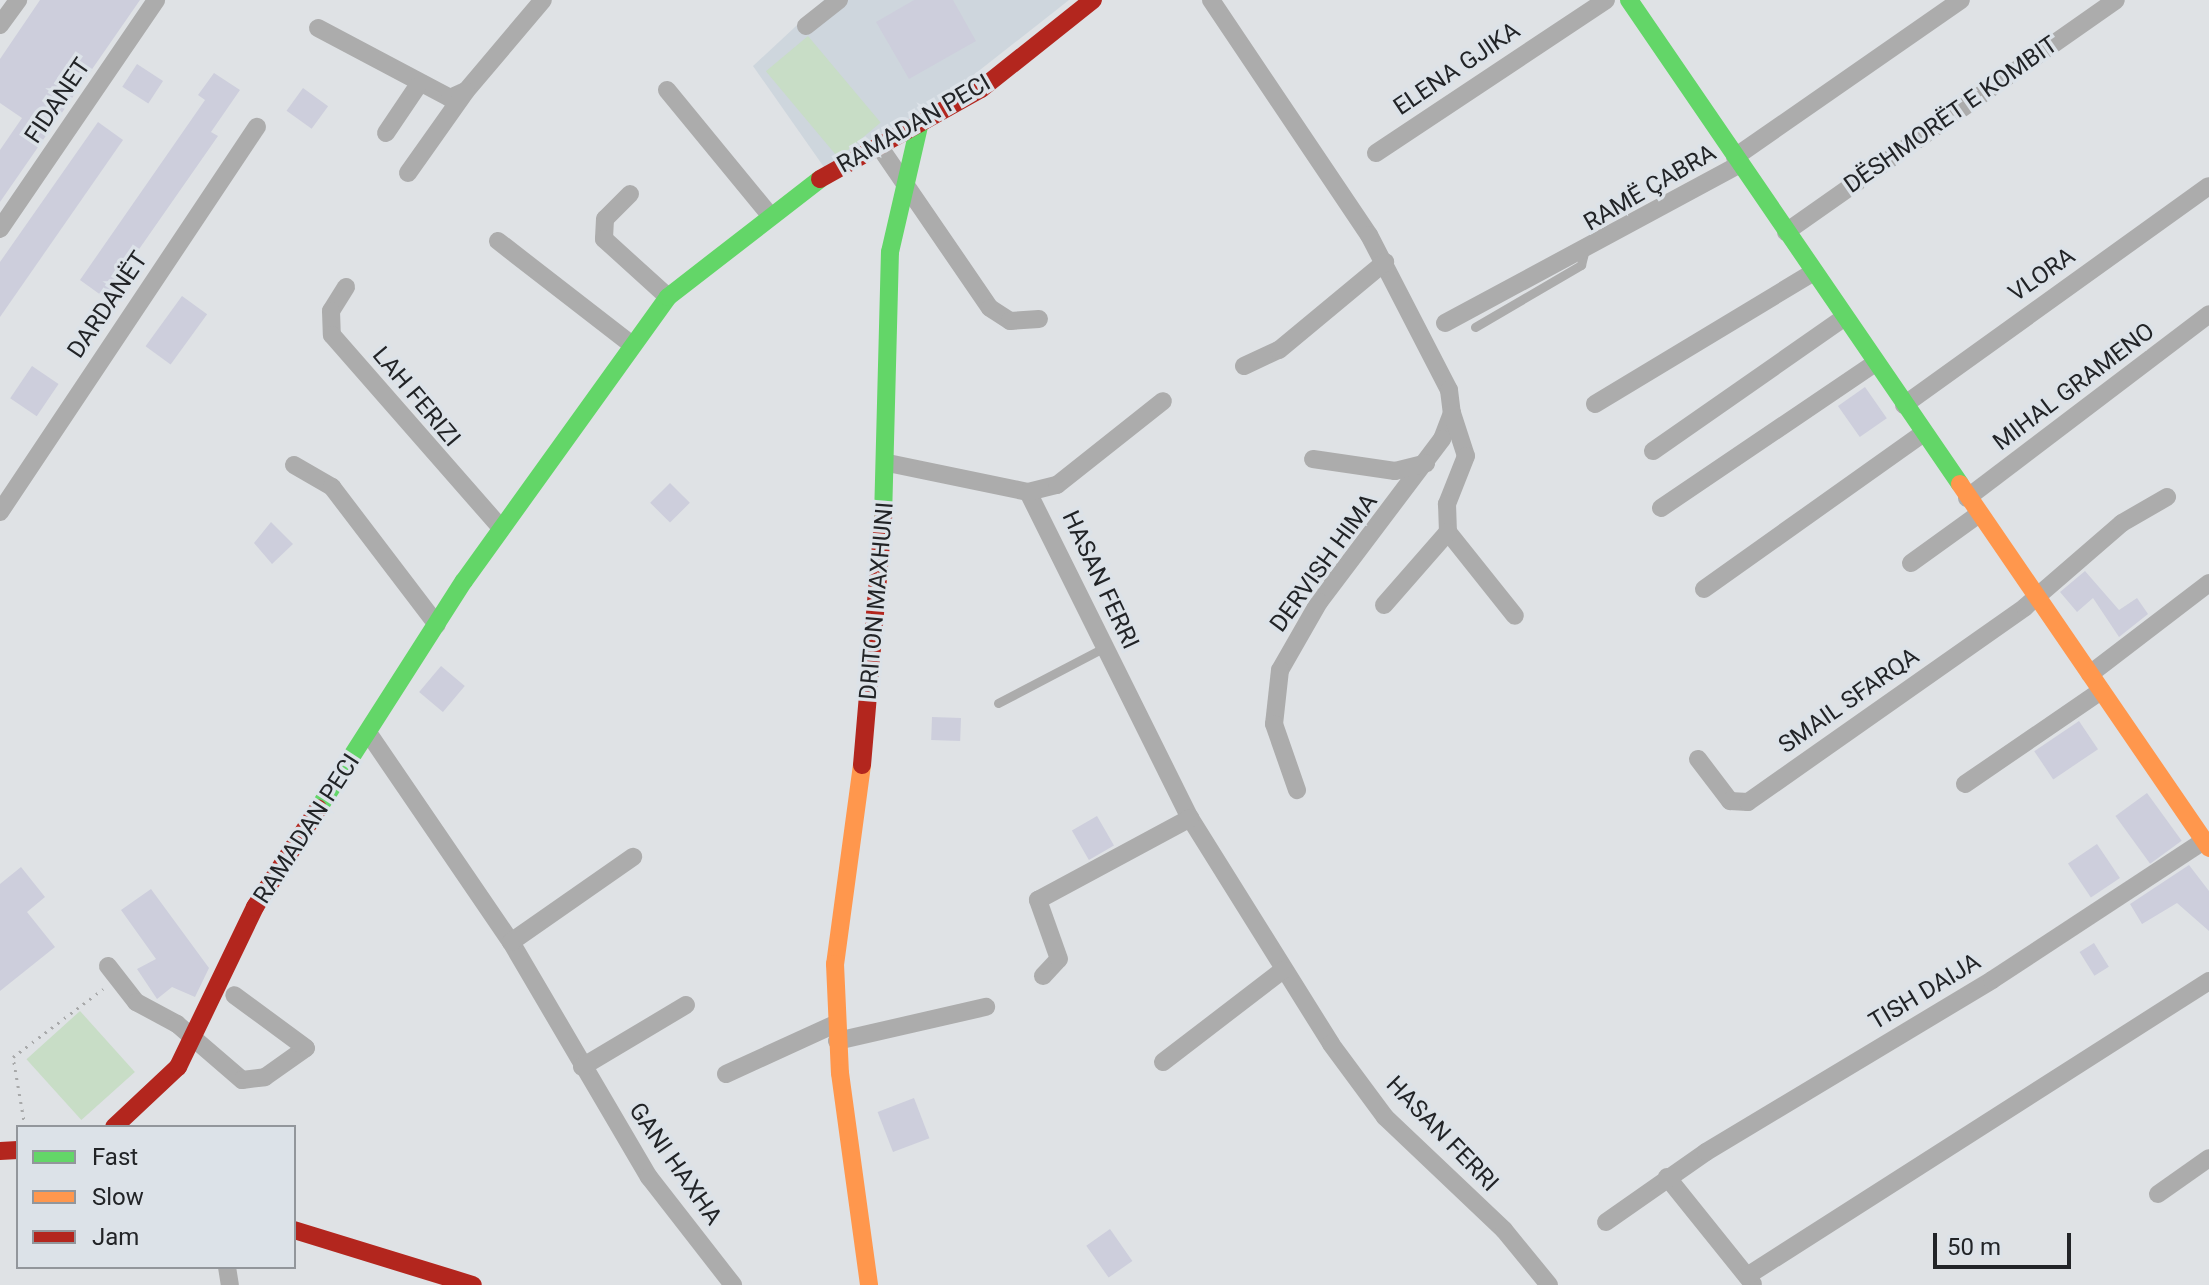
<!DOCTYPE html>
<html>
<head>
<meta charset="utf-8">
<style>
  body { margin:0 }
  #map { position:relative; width:2209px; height:1285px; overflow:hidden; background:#dfe2e5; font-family:Roboto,sans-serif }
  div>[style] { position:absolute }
  .built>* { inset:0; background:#ced6dd }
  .green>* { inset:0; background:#c8ddc6; transform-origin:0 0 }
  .building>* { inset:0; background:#cdcedc; transform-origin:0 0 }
  .path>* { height:3px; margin-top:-1.5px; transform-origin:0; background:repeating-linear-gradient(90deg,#a8a9aa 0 2px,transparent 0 8px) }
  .lane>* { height:9px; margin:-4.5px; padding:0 4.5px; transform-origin:4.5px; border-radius:4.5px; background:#acacac }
  .street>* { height:18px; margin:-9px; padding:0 9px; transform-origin:9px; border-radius:9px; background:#acacac }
  .fast>* { height:18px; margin:-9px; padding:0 9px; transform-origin:9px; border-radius:9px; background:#63d668 }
  .slow>* { height:18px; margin:-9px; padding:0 9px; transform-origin:9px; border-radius:9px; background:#ff974d }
  .jam>* { height:18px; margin:-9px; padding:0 9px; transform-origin:9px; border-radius:9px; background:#b3261e }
  span { translate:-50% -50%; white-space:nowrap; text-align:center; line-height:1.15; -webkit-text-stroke:7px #dce2e8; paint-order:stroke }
  .street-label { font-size:24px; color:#222427 }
  .legend { position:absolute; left:16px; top:1125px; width:280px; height:144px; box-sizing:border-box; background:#dce2e8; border:2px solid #92969b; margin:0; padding:10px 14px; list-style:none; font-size:24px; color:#222427 }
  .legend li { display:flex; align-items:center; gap:16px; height:40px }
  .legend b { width:40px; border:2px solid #92969b }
  .scale { position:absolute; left:1933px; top:1233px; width:138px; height:36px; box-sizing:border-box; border:4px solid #222427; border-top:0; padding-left:10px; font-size:24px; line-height:28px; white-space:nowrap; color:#222427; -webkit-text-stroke:6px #dce2e8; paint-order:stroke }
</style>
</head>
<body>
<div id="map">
  <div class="built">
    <i style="clip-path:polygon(824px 0,1069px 0,943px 99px,826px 170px,753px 66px)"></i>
  </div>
  <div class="green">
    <i style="left:808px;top:36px;width:113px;height:55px;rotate:50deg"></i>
    <i style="left:80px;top:1011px;width:82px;height:72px;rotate:48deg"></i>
  </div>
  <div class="building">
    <i style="clip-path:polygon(40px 0,140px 0,0 202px,0 150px,22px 118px,0 103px,0 59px)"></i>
    <i style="clip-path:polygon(914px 0,953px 0,976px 41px,909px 79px,876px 22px)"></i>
    <i style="left:137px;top:64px;width:31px;height:27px;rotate:33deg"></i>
    <i style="clip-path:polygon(214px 73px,240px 90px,211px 132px,218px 136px,105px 298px,80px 280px,205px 100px,198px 95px)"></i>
    <i style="left:303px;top:88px;width:31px;height:28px;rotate:36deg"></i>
    <i style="clip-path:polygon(98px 122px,123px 140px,0 317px,0 262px)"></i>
    <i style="left:182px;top:296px;width:31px;height:62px;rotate:36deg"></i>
    <i style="left:32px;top:366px;width:32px;height:39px;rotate:34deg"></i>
    <i style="left:1865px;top:387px;width:38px;height:33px;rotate:55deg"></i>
    <i style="left:670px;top:483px;width:28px;height:28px;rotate:45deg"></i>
    <i style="clip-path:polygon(271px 522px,293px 544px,272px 564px,254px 543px)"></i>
    <i style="clip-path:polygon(2085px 571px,2119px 610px,2137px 598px,2148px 614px,2119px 637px,2093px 598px,2077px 612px,2060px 592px)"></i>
    <i style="left:441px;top:666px;width:31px;height:34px;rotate:40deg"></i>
    <i style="left:932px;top:717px;width:29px;height:23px;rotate:2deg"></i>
    <i style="left:2079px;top:721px;width:34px;height:54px;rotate:56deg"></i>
    <i style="left:2147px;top:793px;width:59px;height:39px;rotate:54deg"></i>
    <i style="left:1097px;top:816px;width:34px;height:29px;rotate:60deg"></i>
    <i style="left:2097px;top:844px;width:41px;height:35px;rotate:56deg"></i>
    <i style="clip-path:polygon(2189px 865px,2209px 891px,2209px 931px,2177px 903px,2142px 924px,2130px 904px)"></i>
    <i style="clip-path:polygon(21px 867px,45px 897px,27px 912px,55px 947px,0 991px,0 884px)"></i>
    <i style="clip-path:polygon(151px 889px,209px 968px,195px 997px,172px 987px,157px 999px,137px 969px,156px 959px,121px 910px)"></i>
    <i style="left:2094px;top:943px;width:28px;height:17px;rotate:58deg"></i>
    <i style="left:914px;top:1098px;width:43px;height:39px;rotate:69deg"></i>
    <i style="left:1110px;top:1229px;width:39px;height:29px;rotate:55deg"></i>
  </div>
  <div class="path">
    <i style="left:25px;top:1127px;width:71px;rotate:-99.7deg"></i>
    <i style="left:13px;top:1057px;width:113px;rotate:-37.1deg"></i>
  </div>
  <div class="lane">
    <i style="left:1475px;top:327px;width:123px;rotate:-30.3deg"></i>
    <i style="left:1581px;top:265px;width:12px;rotate:-76deg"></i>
    <i style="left:998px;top:703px;width:119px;rotate:-27.6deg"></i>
  </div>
  <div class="street">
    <i style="left:1211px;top:0;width:283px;rotate:56.1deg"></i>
    <i style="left:1369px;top:235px;width:174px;rotate:62.7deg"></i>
    <i style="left:1449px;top:390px;width:23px;rotate:83deg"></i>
    <i style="left:1452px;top:413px;width:28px;rotate:111deg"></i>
    <i style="left:1442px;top:439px;width:204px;rotate:127deg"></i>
    <i style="left:1319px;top:602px;width:78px;rotate:119.8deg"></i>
    <i style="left:1280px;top:670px;width:54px;rotate:96.3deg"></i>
    <i style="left:1274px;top:724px;width:70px;rotate:70.8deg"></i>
    <i style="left:0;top:25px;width:31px;rotate:-54deg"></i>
    <i style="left:806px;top:26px;width:42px;rotate:-38.2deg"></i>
    <i style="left:318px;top:28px;width:149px;rotate:27.9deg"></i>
    <i style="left:450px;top:98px;width:17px;rotate:-24deg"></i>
    <i style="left:466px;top:91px;width:119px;rotate:-49.8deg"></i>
    <i style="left:667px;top:90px;width:161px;rotate:50.6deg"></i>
    <i style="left:386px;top:133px;width:55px;rotate:-56deg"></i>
    <i style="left:879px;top:146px;width:196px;rotate:55.6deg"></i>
    <i style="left:990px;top:308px;width:24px;rotate:33deg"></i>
    <i style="left:1010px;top:321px;width:29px;rotate:-4deg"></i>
    <i style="left:1376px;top:153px;width:276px;rotate:-33.6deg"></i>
    <i style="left:1735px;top:157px;width:275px;rotate:-34.8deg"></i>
    <i style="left:408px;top:173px;width:100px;rotate:-54.7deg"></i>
    <i style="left:630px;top:194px;width:35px;rotate:135deg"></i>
    <i style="left:605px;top:219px;width:20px;rotate:93deg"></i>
    <i style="left:604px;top:239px;width:86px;rotate:42.2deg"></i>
    <i style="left:0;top:229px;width:277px;rotate:-55.7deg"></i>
    <i style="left:1786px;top:232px;width:403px;rotate:-35.1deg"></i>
    <i style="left:498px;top:241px;width:170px;rotate:37.8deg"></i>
    <i style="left:346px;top:287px;width:28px;rotate:122deg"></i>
    <i style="left:331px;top:311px;width:24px;rotate:88deg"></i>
    <i style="left:332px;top:335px;width:257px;rotate:48.8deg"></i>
    <i style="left:1445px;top:323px;width:335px;rotate:-28.3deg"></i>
    <i style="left:1244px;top:366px;width:38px;rotate:-25deg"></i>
    <i style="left:1279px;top:350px;width:138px;rotate:-39.7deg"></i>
    <i style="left:1595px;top:404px;width:256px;rotate:-31.1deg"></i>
    <i style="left:1904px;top:405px;width:375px;rotate:-35.7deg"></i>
    <i style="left:1452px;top:413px;width:45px;rotate:72deg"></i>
    <i style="left:1466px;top:456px;width:52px;rotate:111.6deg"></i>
    <i style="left:1447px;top:504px;width:28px;rotate:88deg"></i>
    <i style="left:1448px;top:532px;width:107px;rotate:51.4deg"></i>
    <i style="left:1653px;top:451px;width:233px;rotate:-34.9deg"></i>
    <i style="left:1313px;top:459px;width:83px;rotate:8.3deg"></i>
    <i style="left:1395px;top:471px;width:32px;rotate:-14deg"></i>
    <i style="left:888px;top:463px;width:143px;rotate:11.7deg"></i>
    <i style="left:1028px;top:492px;width:364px;rotate:63.6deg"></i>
    <i style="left:1190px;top:818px;width:266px;rotate:58deg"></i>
    <i style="left:1331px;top:1044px;width:91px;rotate:53.5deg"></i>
    <i style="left:1385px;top:1117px;width:164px;rotate:43.5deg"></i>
    <i style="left:1504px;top:1230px;width:71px;rotate:50.7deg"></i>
    <i style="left:294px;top:465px;width:44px;rotate:30.1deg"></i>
    <i style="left:332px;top:487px;width:173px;rotate:52.7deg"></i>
    <i style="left:1028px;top:492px;width:30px;rotate:-14deg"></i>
    <i style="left:1057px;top:485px;width:135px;rotate:-38.4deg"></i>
    <i style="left:1967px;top:498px;width:304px;rotate:-37.2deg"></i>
    <i style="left:1661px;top:508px;width:258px;rotate:-34.1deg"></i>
    <i style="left:0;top:512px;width:463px;rotate:-56.3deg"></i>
    <i style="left:1911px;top:563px;width:84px;rotate:-35.8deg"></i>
    <i style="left:1704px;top:589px;width:267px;rotate:-35.4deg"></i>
    <i style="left:1384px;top:605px;width:97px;rotate:-48.8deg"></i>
    <i style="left:2090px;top:674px;width:150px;rotate:-37.4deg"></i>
    <i style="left:369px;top:734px;width:252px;rotate:55.7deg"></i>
    <i style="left:511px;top:942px;width:273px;rotate:59.6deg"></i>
    <i style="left:649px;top:1177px;width:137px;rotate:52.1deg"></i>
    <i style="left:1698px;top:759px;width:53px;rotate:52.7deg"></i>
    <i style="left:1730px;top:801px;width:18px;rotate:3deg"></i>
    <i style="left:1748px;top:802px;width:339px;rotate:-35.1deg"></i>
    <i style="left:2025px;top:607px;width:128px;rotate:-40.9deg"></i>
    <i style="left:2122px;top:523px;width:52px;rotate:-30deg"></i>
    <i style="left:1965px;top:784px;width:165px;rotate:-34.4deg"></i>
    <i style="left:511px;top:942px;width:149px;rotate:-34.9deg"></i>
    <i style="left:108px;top:966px;width:46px;rotate:52.1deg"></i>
    <i style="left:136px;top:1002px;width:47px;rotate:28.2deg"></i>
    <i style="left:177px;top:1024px;width:86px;rotate:40.7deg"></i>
    <i style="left:242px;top:1080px;width:23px;rotate:-7deg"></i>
    <i style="left:265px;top:1077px;width:50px;rotate:-35.3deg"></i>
    <i style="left:306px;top:1048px;width:89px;rotate:-143.6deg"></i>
    <i style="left:1043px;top:976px;width:23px;rotate:-47deg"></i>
    <i style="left:1059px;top:959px;width:63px;rotate:-109.6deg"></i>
    <i style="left:1038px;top:900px;width:173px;rotate:-28.3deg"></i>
    <i style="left:837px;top:1041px;width:153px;rotate:-12.9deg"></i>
    <i style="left:1163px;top:1062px;width:151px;rotate:-37.5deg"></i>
    <i style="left:582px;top:1067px;width:121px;rotate:-30.8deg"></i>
    <i style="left:726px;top:1074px;width:120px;rotate:-24.6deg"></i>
    <i style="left:1667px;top:1177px;width:137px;rotate:51.2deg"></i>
    <i style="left:2158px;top:1194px;width:62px;rotate:-35.2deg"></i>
    <i style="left:1606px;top:1222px;width:122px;rotate:-35deg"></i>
    <i style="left:1706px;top:1152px;width:334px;rotate:-31deg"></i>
    <i style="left:1992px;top:980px;width:254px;rotate:-33.3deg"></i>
    <i style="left:227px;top:1267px;width:18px;rotate:81deg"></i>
    <i style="left:1747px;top:1276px;width:548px;rotate:-32.56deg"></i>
  </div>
  <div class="fast">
    <i style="left:1629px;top:0;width:586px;rotate:55.63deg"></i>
    <i style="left:883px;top:518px;width:266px;rotate:-88.5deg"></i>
    <i style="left:890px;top:252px;width:129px;rotate:-77deg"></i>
    <i style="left:318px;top:809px;width:271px;rotate:-57.4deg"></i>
    <i style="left:464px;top:581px;width:350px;rotate:-54.3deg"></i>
    <i style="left:668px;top:297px;width:192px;rotate:-37.8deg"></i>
  </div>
  <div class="slow">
    <i style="left:1960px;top:484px;width:441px;rotate:55.6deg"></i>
    <i style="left:862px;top:765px;width:201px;rotate:97.7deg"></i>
    <i style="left:835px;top:964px;width:109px;rotate:87.4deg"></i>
    <i style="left:840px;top:1073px;width:214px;rotate:82.2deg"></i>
  </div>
  <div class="jam">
    <i style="left:820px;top:179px;width:184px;rotate:-29.2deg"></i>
    <i style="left:981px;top:89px;width:143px;rotate:-38.5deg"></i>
    <i style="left:862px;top:765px;width:248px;rotate:-85.1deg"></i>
    <i style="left:114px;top:1127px;width:88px;rotate:-43.2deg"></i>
    <i style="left:178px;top:1067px;width:178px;rotate:-64.3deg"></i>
    <i style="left:255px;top:907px;width:117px;rotate:-57.3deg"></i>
    <i style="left:0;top:1151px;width:18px;rotate:-3deg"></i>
    <i style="left:294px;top:1230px;width:187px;rotate:17.1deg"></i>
  </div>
  <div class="street-label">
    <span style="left:1457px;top:69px;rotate:-34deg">ELENA GJIKA</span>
    <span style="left:58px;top:101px;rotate:-56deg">FIDANET</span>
    <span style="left:1951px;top:115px;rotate:-35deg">DËSHMORËT E KOMBIT</span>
    <span style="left:914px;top:124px;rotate:-30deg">RAMADAN PECI</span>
    <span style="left:1650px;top:188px;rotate:-30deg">RAMË ÇABRA</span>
    <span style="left:2042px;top:275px;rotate:-35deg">VLORA</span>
    <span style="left:108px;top:305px;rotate:-56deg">DARDANËT</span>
    <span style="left:2074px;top:387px;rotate:-37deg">MIHAL GRAMENO</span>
    <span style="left:416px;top:397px;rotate:50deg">LAH FERIZI</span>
    <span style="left:1324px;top:563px;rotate:-54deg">DERVISH HIMA</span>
    <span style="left:1100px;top:580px;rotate:65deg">HASAN FERRI</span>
    <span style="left:877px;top:601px;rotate:-85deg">DRITON MAXHUNI</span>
    <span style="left:1849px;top:701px;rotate:-35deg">SMAIL SFARQA</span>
    <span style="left:307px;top:829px;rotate:-57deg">RAMADAN PECI</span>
    <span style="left:1925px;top:992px;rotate:-31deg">TISH DAIJA</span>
    <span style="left:1442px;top:1134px;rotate:46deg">HASAN FERRI</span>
    <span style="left:675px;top:1164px;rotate:55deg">GANI HAXHA</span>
  </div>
  <ul class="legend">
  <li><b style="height:10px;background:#63d668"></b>Fast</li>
  <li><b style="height:10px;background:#ff974d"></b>Slow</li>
  <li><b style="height:10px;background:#b3261e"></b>Jam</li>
  </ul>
  <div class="scale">50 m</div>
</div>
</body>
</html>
